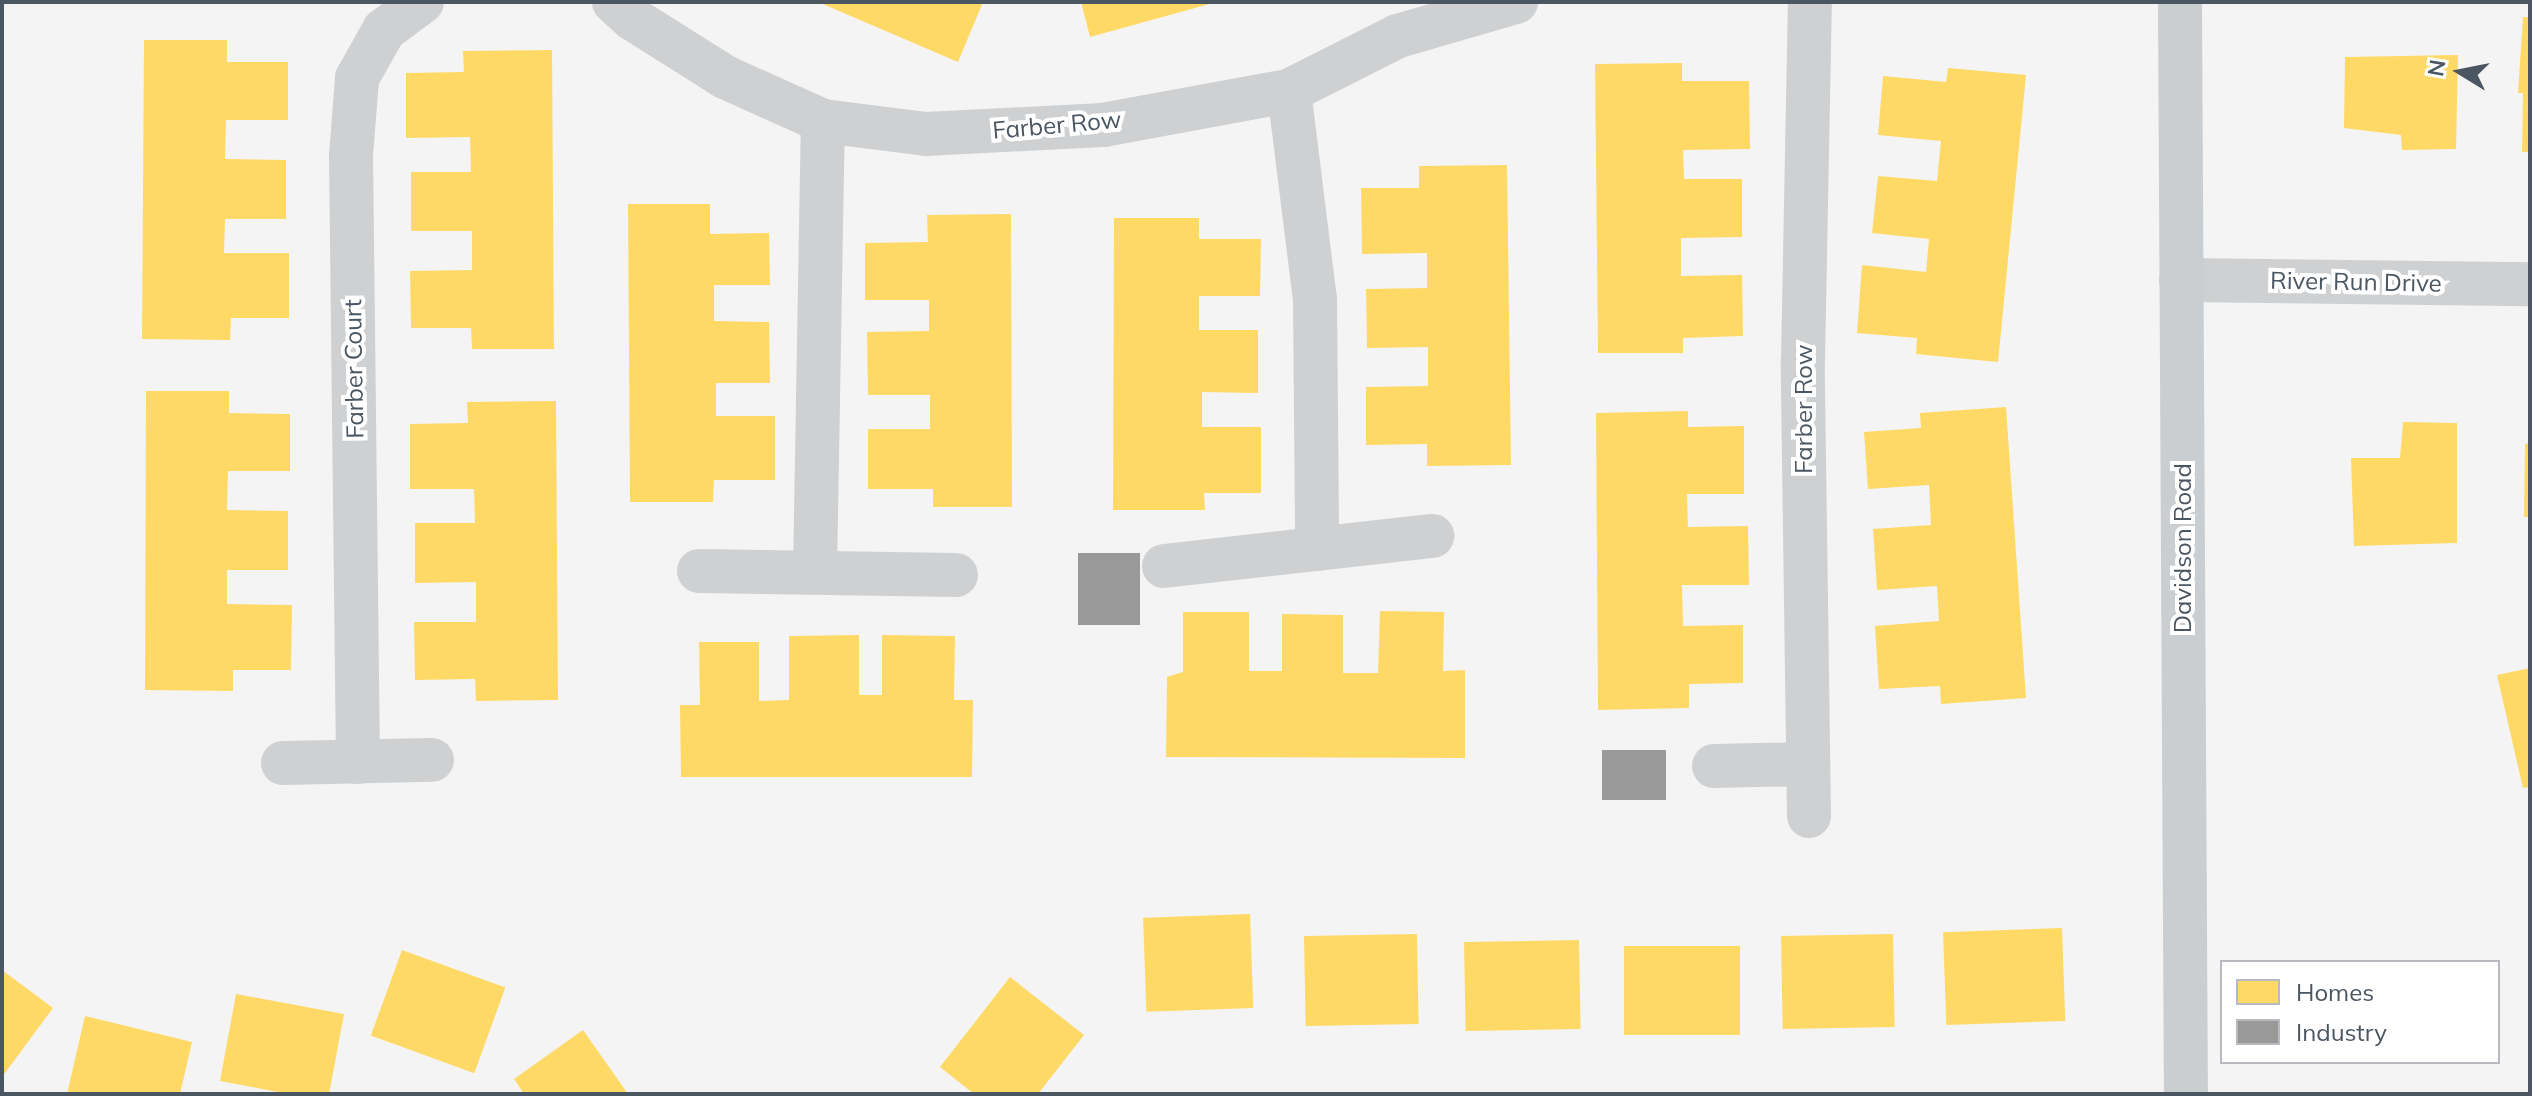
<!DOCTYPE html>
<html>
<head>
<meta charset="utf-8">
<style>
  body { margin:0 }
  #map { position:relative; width:2532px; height:1096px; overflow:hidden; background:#f4f4f4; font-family:Mulish,sans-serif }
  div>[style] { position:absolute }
  .homes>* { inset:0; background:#ffd966; transform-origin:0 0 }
  .industry>* { inset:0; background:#999; transform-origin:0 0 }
  .minor>* { height:44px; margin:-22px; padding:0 22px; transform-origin:22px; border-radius:22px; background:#ced0d2 }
  .major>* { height:44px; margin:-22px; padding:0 22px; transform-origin:22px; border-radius:22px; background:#caced1 }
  span { translate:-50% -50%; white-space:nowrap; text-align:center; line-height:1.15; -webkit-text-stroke:8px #fff; paint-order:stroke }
  .street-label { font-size:24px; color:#4a5661 }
  .frame { position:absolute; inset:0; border:4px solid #4a5661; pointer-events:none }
  .legend { position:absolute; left:2220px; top:960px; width:280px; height:104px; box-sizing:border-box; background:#fff; border:2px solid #b7bbc0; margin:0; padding:10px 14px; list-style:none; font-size:24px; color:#4a5661 }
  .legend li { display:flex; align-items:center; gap:16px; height:40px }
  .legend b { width:40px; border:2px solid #b7bbc0 }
  .north { position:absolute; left:2420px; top:32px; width:80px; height:80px; -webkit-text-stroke:6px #fff; paint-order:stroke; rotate:280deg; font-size:22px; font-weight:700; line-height:32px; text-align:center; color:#4a5661 }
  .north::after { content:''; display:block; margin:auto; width:28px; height:36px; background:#4a5661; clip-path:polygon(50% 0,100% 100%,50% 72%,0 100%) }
</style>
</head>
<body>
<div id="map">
  <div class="homes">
    <i style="clip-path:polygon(818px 2px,983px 2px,958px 62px)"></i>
    <i style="clip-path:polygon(1081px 2px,1213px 2px,1213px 3px,1090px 37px)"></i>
    <i style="clip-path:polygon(2523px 17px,2530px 17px,2530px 152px,2522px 152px,2523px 93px,2518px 93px)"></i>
    <i style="clip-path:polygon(144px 40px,227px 40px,227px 62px,288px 62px,288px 120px,226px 120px,225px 159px,286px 160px,286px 219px,225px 219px,224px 253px,289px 253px,289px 318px,231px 318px,230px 340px,142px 339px)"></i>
    <i style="clip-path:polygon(552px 50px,554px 349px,472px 349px,471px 328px,411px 328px,410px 271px,472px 270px,472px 231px,411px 231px,411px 172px,471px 172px,470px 137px,406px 138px,406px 73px,464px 72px,463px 51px)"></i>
    <i style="clip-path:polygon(2458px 55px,2456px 149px,2402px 150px,2401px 135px,2344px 128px,2345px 57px)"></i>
    <i style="clip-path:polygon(1682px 63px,1682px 81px,1749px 81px,1750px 149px,1683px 150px,1684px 179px,1742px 179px,1742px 237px,1681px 238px,1681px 276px,1742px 275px,1743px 336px,1683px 338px,1683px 353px,1598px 353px,1595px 64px)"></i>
    <i style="clip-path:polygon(1948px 68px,2026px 75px,1998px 362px,1916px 354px,1917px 338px,1857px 333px,1862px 265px,1926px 272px,1929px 239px,1872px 233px,1878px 176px,1937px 181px,1941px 141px,1878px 135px,1883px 76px,1946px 82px)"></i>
    <i style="clip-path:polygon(1507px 165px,1511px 465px,1427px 466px,1427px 444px,1366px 445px,1366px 387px,1428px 386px,1428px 347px,1367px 348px,1366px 289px,1427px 288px,1427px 253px,1362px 254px,1361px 188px,1419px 188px,1419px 166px)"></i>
    <i style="clip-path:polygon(628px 204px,710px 204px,710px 234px,769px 233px,770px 285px,714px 285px,714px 321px,769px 322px,770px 383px,716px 383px,716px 416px,775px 416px,775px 480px,714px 480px,713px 502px,630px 502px)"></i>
    <i style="clip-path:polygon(1011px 214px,1012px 507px,933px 507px,933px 489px,868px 489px,868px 429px,930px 429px,930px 395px,868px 395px,867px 332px,929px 331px,929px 300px,865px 300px,865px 243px,928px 242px,927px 215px)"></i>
    <i style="clip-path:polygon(1114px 218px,1199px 218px,1199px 239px,1261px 239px,1260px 296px,1199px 296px,1199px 330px,1258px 330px,1258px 393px,1202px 392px,1202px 427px,1261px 427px,1261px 493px,1204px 493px,1205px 510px,1113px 510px)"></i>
    <i style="clip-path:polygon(146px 391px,229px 391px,229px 413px,290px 414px,290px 471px,228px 471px,227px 510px,288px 511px,288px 570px,227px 570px,227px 604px,292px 605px,291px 670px,233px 670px,233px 691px,145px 690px)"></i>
    <i style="clip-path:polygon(556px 401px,558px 700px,476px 701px,475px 679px,415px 680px,414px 622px,476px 622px,476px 582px,415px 583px,415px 523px,475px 523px,474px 489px,410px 489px,410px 424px,468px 423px,467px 402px)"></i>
    <i style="clip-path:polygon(2006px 407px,2026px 698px,1941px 704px,1940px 686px,1879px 689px,1875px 626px,1939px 621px,1937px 586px,1877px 590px,1873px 529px,1931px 525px,1929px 485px,1868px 489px,1864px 432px,1921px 428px,1920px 413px)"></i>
    <i style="clip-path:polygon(1688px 411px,1688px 427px,1744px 426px,1744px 494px,1687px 494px,1688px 527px,1748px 526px,1749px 585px,1682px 585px,1683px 626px,1743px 625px,1743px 683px,1689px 684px,1689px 708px,1598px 710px,1596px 413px)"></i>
    <i style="clip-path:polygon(2403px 422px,2457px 423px,2457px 543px,2354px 546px,2351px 458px,2400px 458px)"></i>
    <i style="clip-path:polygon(2530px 443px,2530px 517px,2524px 517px,2525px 444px)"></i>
    <i style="clip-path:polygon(1380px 611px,1444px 612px,1443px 671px,1465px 670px,1465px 758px,1166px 757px,1167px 677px,1183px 672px,1183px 612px,1249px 612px,1249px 671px,1282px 671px,1282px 614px,1343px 615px,1343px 673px,1378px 673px)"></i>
    <i style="clip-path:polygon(859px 635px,859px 695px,882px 695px,882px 635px,955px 636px,954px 700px,973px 700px,972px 777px,681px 777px,680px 705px,700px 705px,699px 642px,759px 642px,759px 701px,789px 700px,789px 636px)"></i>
    <i style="clip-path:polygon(2530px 668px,2530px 787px,2523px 788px,2497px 675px)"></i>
    <i style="left:1250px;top:914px;width:94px;height:107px;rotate:88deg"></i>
    <i style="left:2062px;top:928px;width:93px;height:119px;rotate:88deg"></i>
    <i style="left:1417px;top:934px;width:90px;height:113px;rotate:89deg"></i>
    <i style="left:1893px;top:934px;width:93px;height:112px;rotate:89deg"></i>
    <i style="left:1579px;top:940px;width:89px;height:115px;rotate:89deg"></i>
    <i style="left:1624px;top:946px;width:116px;height:89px"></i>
    <i style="left:402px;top:950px;width:110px;height:91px;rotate:20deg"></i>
    <i style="clip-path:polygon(2px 970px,53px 1008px,2px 1077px)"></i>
    <i style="clip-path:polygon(1010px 977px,1084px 1035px,1038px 1094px,974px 1094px,940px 1067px)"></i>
    <i style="clip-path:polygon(236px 994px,344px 1014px,329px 1094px,289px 1094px,220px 1081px)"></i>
    <i style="clip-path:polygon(85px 1016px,192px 1042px,180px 1094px,67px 1094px)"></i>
    <i style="clip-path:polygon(583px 1030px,628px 1094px,524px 1094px,514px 1079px)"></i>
  </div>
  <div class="industry">
    <i style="left:1140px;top:553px;width:72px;height:62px;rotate:90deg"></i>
    <i style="left:1666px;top:750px;width:50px;height:64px;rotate:90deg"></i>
  </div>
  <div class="minor">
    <i style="left:614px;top:2px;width:25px;rotate:42deg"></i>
    <i style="left:633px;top:19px;width:109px;rotate:32.2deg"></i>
    <i style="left:725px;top:77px;width:107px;rotate:24.2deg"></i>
    <i style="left:823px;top:121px;width:104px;rotate:7.2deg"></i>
    <i style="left:926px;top:134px;width:177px;rotate:-2.9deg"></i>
    <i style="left:1103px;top:125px;width:189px;rotate:-10.4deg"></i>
    <i style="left:1289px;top:91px;width:122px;rotate:-26.8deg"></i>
    <i style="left:1398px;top:36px;width:123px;rotate:-16.1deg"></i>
    <i style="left:1289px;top:91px;width:210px;rotate:82.9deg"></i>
    <i style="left:1315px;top:299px;width:250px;rotate:89.5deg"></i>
    <i style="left:2181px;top:280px;width:349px;rotate:0.7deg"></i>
    <i style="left:1164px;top:566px;width:270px;rotate:-6.4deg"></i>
    <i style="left:699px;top:571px;width:257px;rotate:0.9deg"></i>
    <i style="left:815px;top:572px;width:451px;rotate:-89deg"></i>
    <i style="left:358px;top:762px;width:606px;rotate:-90.66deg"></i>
    <i style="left:351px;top:156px;width:78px;rotate:-85.6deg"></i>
    <i style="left:357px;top:78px;width:55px;rotate:-60.6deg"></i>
    <i style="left:384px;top:30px;width:47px;rotate:-36.4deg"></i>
    <i style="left:283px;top:763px;width:149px;rotate:-1.2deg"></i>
    <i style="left:1714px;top:766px;width:94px;rotate:-1.2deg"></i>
    <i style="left:1809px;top:816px;width:455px;rotate:-90.8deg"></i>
    <i style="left:1803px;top:361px;width:359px;rotate:-88.9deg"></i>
  </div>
  <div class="major">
    <i style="left:2180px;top:2px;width:1092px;rotate:89.69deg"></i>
  </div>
  <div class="street-label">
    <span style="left:1057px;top:125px;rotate:-5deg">Farber Row</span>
    <span style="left:2356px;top:282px;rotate:1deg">River Run Drive</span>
    <span style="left:354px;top:369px;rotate:-91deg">Farber Court</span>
    <span style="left:1804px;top:409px;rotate:-90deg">Farber Row</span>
    <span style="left:2183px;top:548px;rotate:-90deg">Davidson Road</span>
  </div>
  <div class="frame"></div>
  <ul class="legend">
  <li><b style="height:22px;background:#ffd966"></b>Homes</li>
  <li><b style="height:22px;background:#999"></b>Industry</li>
  </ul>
  <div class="north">N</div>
</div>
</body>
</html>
